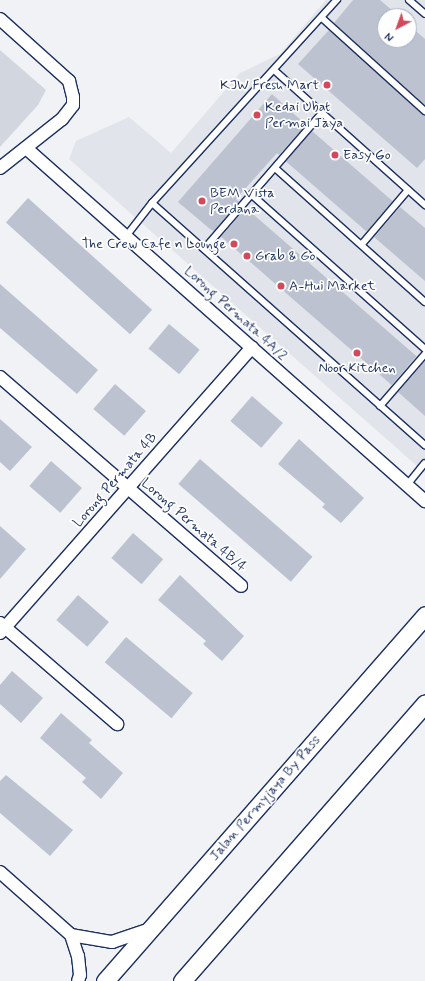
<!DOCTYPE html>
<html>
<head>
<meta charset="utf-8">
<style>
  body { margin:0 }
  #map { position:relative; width:425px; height:981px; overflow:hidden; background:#f1f2f5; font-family:Mynerve,sans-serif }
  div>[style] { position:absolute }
  .built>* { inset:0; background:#e1e4ea }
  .green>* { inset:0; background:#d2d6df }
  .building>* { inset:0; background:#bcc2d0; transform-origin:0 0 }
  .roads { filter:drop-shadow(1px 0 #1b2f5e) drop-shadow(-1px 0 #1b2f5e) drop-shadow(0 1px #1b2f5e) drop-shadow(0 -1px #1b2f5e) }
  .lane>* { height:6px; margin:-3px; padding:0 3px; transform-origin:3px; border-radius:3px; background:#fff }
  .street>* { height:12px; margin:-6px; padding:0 6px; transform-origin:6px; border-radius:6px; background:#fff }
  .secondary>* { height:17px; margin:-8.5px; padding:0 8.5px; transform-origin:8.5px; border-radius:8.5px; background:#fff }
  .dots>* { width:11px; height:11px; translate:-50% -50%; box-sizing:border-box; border:2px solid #fff; border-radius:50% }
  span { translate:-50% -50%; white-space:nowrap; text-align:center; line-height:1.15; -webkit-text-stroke:3.5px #fff; paint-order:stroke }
  .poi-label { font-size:14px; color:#1b2f5e }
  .right { translate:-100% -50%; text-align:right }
  .left { translate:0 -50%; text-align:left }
  .street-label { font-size:14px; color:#1b2f5e }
  .north { position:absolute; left:377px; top:8px; width:40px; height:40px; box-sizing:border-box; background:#fff; border:1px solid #a4acbf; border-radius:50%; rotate:221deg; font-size:11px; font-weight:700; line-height:16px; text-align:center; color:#1b2f5e }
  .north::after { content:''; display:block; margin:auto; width:14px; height:18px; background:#d1495b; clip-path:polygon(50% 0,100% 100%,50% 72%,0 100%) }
</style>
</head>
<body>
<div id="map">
  <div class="built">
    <i style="clip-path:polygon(evenodd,326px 0,425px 0,425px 473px,69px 159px,76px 141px,129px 117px,171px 153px,240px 73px,280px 54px,326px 0,385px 16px,409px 16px,409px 40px,385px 40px,385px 16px)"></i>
  </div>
  <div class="green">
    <i style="clip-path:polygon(0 50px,46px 90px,38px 105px,0 147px)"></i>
  </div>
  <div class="building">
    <i style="clip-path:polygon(353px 0,380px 0,399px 16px,385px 16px,385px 40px,409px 40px,409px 25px,425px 39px,425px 105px,334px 23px)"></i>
    <i style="clip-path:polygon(329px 30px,425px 115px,425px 159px,417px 168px,298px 64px)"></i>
    <i style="clip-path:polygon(272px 94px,306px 125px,279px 155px,277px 153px,236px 199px,239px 202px,214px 231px,210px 229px,178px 202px)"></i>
    <i style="left:312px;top:131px;width:107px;height:40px;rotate:41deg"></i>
    <i style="left:28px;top:198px;width:167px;height:33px;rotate:42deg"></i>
    <i style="clip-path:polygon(400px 207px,425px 228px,425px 281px,374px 237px)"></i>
    <i style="left:246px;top:208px;width:226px;height:38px;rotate:41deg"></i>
    <i style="clip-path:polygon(0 284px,98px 370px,77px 394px,0 328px)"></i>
    <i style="left:169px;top:324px;width:40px;height:32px;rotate:40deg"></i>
    <i style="clip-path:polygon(425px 361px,425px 416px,398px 392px)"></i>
    <i style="left:115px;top:384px;width:41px;height:33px;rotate:41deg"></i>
    <i style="left:252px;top:396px;width:41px;height:33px;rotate:41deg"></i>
    <i style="clip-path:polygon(0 419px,32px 447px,10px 471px,0 462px)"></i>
    <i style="clip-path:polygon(299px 439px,364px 498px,341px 523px,322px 507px,325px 504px,278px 464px)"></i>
    <i style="left:200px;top:459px;width:149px;height:33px;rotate:41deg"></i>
    <i style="left:51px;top:461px;width:41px;height:33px;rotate:41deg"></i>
    <i style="clip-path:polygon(0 526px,26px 549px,0 579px)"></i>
    <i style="left:133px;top:533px;width:40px;height:33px;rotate:41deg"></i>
    <i style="clip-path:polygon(180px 575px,244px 636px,222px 661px,203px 644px,206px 641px,158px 600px)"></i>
    <i style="left:78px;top:595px;width:41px;height:33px;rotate:41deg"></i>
    <i style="left:126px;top:637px;width:87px;height:33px;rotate:40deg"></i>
    <i style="clip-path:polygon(12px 671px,43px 698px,21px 723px,0 704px,0 685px)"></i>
    <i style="clip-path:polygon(61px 713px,92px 740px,89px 743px,123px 773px,101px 799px,82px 782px,86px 778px,40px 738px)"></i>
    <i style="clip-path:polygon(6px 775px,73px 830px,50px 856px,0 813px,0 781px)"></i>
  </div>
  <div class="roads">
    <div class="lane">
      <i style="left:409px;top:0;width:21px;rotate:41deg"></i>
      <i style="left:322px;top:18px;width:139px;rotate:42.1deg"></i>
      <i style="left:274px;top:70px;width:203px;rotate:41.8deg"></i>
      <i style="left:275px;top:168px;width:201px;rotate:41.8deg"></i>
      <i style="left:252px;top:195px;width:232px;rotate:41.7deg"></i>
      <i style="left:152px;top:203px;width:365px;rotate:41.6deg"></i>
      <i style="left:127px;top:235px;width:41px;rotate:-52deg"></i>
      <i style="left:152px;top:203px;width:275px;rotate:-47.7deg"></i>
      <i style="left:362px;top:244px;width:71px;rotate:-49.6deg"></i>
      <i style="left:205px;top:248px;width:179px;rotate:-49.1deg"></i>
      <i style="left:380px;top:406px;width:69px;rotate:-49.1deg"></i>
      <i style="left:407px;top:485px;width:28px;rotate:-51deg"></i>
    </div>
    <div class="street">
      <i style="left:0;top:19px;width:93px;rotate:41.9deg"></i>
      <i style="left:69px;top:81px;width:16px;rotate:76deg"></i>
      <i style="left:73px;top:97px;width:8px;rotate:90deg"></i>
      <i style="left:73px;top:105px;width:18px;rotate:128deg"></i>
      <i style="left:62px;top:119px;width:79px;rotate:141.7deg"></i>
      <i style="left:26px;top:148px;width:533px;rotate:41.5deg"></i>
      <i style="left:0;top:377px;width:319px;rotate:40.9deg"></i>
      <i style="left:0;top:623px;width:155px;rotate:40.8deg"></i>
      <i style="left:0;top:633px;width:381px;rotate:-48.6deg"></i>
      <i style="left:0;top:872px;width:95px;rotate:41.6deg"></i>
      <i style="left:71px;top:935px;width:22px;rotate:72deg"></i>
      <i style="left:78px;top:956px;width:19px;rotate:84deg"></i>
      <i style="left:80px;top:975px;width:6px;rotate:108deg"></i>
      <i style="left:71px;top:935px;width:42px;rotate:9.7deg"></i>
      <i style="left:112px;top:942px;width:39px;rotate:-19deg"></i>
    </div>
    <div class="secondary">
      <i style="left:105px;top:981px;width:486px;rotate:-48.8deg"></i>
      <i style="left:182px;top:981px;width:369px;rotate:-48.8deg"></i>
    </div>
  </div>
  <div class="dots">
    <i style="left:327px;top:85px;background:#d1495b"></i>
    <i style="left:257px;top:115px;background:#d1495b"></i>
    <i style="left:335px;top:155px;background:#d1495b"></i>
    <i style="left:202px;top:201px;background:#d1495b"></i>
    <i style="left:234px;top:244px;background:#d1495b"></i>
    <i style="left:247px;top:256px;background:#d1495b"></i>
    <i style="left:281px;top:286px;background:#d1495b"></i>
    <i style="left:357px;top:353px;background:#d1495b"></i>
  </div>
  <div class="poi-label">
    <span class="right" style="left:319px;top:85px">KJW Fresh Mart</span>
    <span class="left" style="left:265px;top:115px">Kedai Ubat<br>Permai Jaya</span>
    <span class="left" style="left:343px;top:155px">Easy Go</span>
    <span class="left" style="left:210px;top:201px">BEM Vista<br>Perdana</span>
    <span class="right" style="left:226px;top:244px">The Crew Cafe n Lounge</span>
    <span class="left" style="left:255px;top:256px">Grab &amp; Go</span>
    <span class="left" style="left:289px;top:286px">A-Hui Market</span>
    <span style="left:357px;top:368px">Noor Kitchen</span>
  </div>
  <div class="street-label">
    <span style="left:236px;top:313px;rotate:42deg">Lorong Permata 4A/2</span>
    <span style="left:115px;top:480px;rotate:-49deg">Lorong Permata 4B</span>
    <span style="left:194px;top:525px;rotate:41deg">Lorong Permata 4B/4</span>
    <span style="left:265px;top:798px;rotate:-49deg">Jalan Permyjaya By Pass</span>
  </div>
  <div class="north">N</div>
</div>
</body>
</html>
